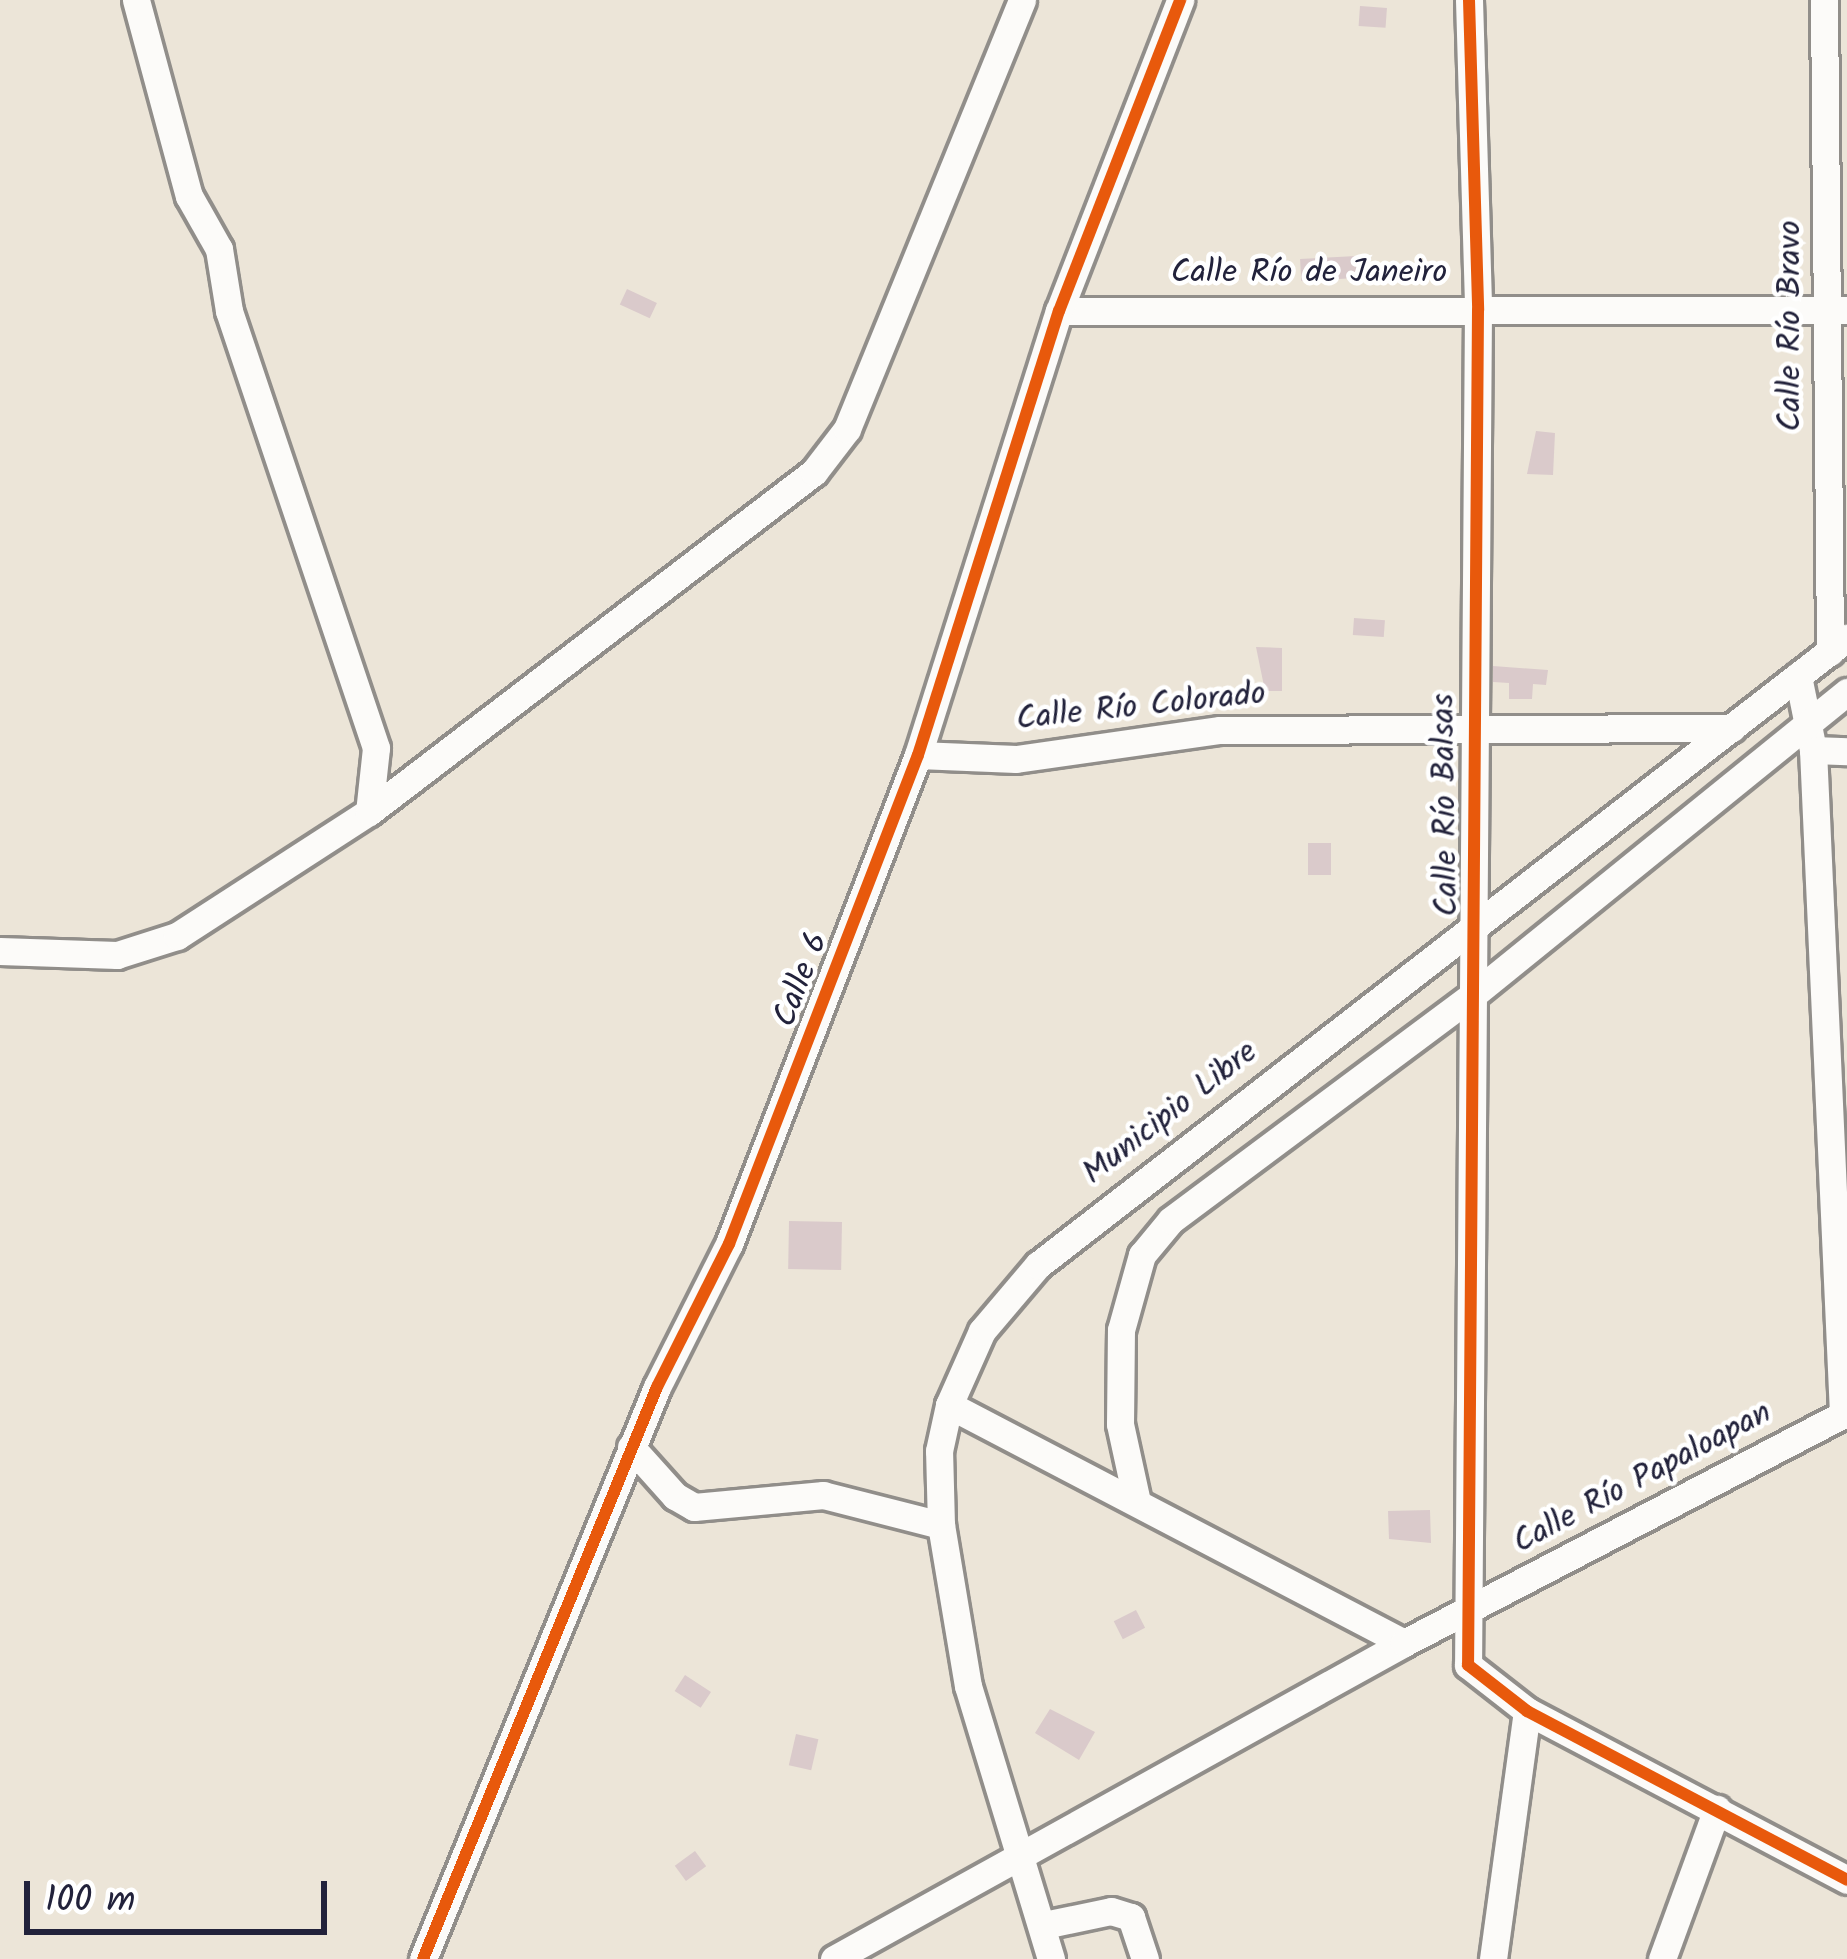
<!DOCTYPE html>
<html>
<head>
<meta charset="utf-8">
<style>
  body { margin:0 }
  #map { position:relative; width:1847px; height:1959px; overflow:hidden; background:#ece5d8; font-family:Kalam,sans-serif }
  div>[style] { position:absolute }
  .building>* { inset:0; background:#dacacb; transform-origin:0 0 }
  .roads { filter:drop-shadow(3px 0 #918e8a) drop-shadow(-3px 0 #918e8a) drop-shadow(0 3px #918e8a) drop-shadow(0 -3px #918e8a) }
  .minor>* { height:27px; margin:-13.5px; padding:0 13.5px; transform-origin:13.5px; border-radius:13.5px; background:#fcfbf9 }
  .cycleway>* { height:12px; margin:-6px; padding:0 6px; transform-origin:6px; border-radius:6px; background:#e8590c }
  span { translate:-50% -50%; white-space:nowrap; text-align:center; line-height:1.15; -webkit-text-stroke:9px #fff; paint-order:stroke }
  .street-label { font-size:33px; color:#22223b }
  .scale { position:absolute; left:24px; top:1881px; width:303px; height:54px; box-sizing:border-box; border:6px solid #22223b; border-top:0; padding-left:15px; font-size:36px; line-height:42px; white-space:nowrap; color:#22223b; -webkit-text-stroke:9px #fff; paint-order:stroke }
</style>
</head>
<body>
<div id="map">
  <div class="building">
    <i style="left:1360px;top:6px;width:27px;height:20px;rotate:4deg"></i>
    <i style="left:1356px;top:256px;width:22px;height:56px;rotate:87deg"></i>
    <i style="left:627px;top:289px;width:33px;height:17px;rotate:25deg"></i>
    <i style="clip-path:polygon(1536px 431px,1555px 433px,1553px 475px,1527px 474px)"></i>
    <i style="left:1354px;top:618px;width:31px;height:17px;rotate:4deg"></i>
    <i style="clip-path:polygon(1256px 647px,1282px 648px,1282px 691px,1265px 691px)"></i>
    <i style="clip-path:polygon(1493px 666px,1548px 670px,1546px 685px,1533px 684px,1532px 699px,1509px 699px,1509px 683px,1493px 682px)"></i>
    <i style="left:1331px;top:843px;width:32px;height:23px;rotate:90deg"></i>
    <i style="left:789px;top:1221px;width:53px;height:48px;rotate:1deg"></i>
    <i style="clip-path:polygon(1430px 1510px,1431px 1543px,1389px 1539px,1388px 1511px)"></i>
    <i style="left:1136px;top:1610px;width:20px;height:25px;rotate:63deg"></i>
    <i style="left:685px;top:1675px;width:31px;height:19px;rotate:33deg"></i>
    <i style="clip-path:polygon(1050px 1709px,1095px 1732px,1079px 1760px,1035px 1733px)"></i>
    <i style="left:796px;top:1734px;width:23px;height:32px;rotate:13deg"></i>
    <i style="left:695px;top:1851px;width:19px;height:25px;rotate:54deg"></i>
  </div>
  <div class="roads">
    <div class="minor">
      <i style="left:136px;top:0;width:203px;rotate:74.9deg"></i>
      <i style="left:189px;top:196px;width:61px;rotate:60.5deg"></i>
      <i style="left:219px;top:249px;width:63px;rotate:80.8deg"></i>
      <i style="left:229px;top:311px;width:461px;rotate:71.4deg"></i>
      <i style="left:376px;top:748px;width:64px;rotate:96.2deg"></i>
      <i style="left:1469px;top:0;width:310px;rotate:88.3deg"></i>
      <i style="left:1478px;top:310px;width:1355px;rotate:90.42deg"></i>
      <i style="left:1468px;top:1665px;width:75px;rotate:37.9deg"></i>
      <i style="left:1527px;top:1711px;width:362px;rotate:27.8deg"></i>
      <i style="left:1824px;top:0;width:652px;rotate:89.47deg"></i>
      <i style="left:1059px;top:311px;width:788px;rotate:-0.07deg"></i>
      <i style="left:1798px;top:676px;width:76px;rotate:78.5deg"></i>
      <i style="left:1813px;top:750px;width:665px;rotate:87.41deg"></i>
      <i style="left:1813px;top:750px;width:34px;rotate:2deg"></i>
      <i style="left:918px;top:755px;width:98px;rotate:2.3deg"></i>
      <i style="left:1016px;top:759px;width:206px;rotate:-8.1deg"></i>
      <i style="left:1220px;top:730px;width:512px;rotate:-0.22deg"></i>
      <i style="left:0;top:951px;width:117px;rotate:2deg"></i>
      <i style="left:117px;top:955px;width:63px;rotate:-17.6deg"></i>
      <i style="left:177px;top:936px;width:229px;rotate:-32.9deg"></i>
      <i style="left:369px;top:812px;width:560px;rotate:-37.38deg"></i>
      <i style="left:814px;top:472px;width:54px;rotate:-52.5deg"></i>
      <i style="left:847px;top:429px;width:463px;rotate:-67.8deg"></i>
      <i style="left:949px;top:1405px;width:513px;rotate:27.61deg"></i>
      <i style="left:631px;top:1447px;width:66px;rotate:48.1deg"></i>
      <i style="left:675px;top:1496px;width:22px;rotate:30deg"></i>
      <i style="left:694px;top:1507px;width:130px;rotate:-5.3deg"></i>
      <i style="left:823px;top:1495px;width:122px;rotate:14.3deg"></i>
      <i style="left:1137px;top:1502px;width:80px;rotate:-102.3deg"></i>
      <i style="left:1120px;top:1424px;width:94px;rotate:-89.4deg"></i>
      <i style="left:1121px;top:1330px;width:78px;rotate:-74.4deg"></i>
      <i style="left:1142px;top:1255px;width:45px;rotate:-50.4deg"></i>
      <i style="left:1171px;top:1220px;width:378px;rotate:-36.7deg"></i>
      <i style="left:1474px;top:994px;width:480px;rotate:-39deg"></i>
      <i style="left:1044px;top:1925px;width:68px;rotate:-11.8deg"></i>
      <i style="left:1111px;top:1911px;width:21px;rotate:17deg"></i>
      <i style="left:1131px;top:1917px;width:44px;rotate:71.6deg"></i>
      <i style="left:423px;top:1959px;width:618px;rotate:-67.75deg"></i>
      <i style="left:657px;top:1387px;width:160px;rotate:-63.3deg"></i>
      <i style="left:729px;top:1244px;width:524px;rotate:-68.87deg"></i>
      <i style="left:918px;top:755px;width:466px;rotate:-72.4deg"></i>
      <i style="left:1059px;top:311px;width:334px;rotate:-68.7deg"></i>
      <i style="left:834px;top:1959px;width:652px;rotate:-29deg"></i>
      <i style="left:1404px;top:1643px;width:500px;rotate:-27.5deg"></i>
      <i style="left:1051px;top:1959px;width:285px;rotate:-106.9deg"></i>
      <i style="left:968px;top:1686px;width:163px;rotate:-99.5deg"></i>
      <i style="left:941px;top:1525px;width:74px;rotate:-91.5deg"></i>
      <i style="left:939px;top:1451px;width:47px;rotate:-77.7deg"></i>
      <i style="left:949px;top:1405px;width:81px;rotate:-66deg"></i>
      <i style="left:982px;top:1331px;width:87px;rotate:-49.7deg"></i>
      <i style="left:1038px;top:1265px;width:1024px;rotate:-37.78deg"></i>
      <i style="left:1493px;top:1959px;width:250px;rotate:-82.2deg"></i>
      <i style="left:1662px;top:1959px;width:160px;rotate:-69.9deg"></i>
    </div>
  </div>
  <div class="cycleway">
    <i style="left:1469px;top:0;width:310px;rotate:88.3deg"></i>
    <i style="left:1478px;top:310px;width:1355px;rotate:90.42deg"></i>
    <i style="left:1468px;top:1665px;width:75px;rotate:37.9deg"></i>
    <i style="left:1527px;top:1711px;width:362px;rotate:27.8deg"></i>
    <i style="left:423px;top:1959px;width:618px;rotate:-67.75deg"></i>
    <i style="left:657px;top:1387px;width:160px;rotate:-63.3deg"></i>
    <i style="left:729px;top:1244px;width:524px;rotate:-68.87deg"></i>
    <i style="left:918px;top:755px;width:466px;rotate:-72.4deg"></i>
    <i style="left:1059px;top:311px;width:334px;rotate:-68.7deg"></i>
  </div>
  <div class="street-label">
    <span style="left:1309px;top:274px">Calle Río de Janeiro</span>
    <span style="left:1792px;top:326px;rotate:-90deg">Calle Río Bravo</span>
    <span style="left:1141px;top:708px;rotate:-6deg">Calle Río Colorado</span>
    <span style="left:1447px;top:805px;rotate:-91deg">Calle Río Balsas</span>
    <span style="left:802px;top:980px;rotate:-69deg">Calle 6</span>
    <span style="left:1171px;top:1114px;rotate:-38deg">Municipio Libre</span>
    <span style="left:1643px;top:1479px;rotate:-28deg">Calle Río Papaloapan</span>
  </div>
  <div class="scale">100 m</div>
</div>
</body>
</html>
